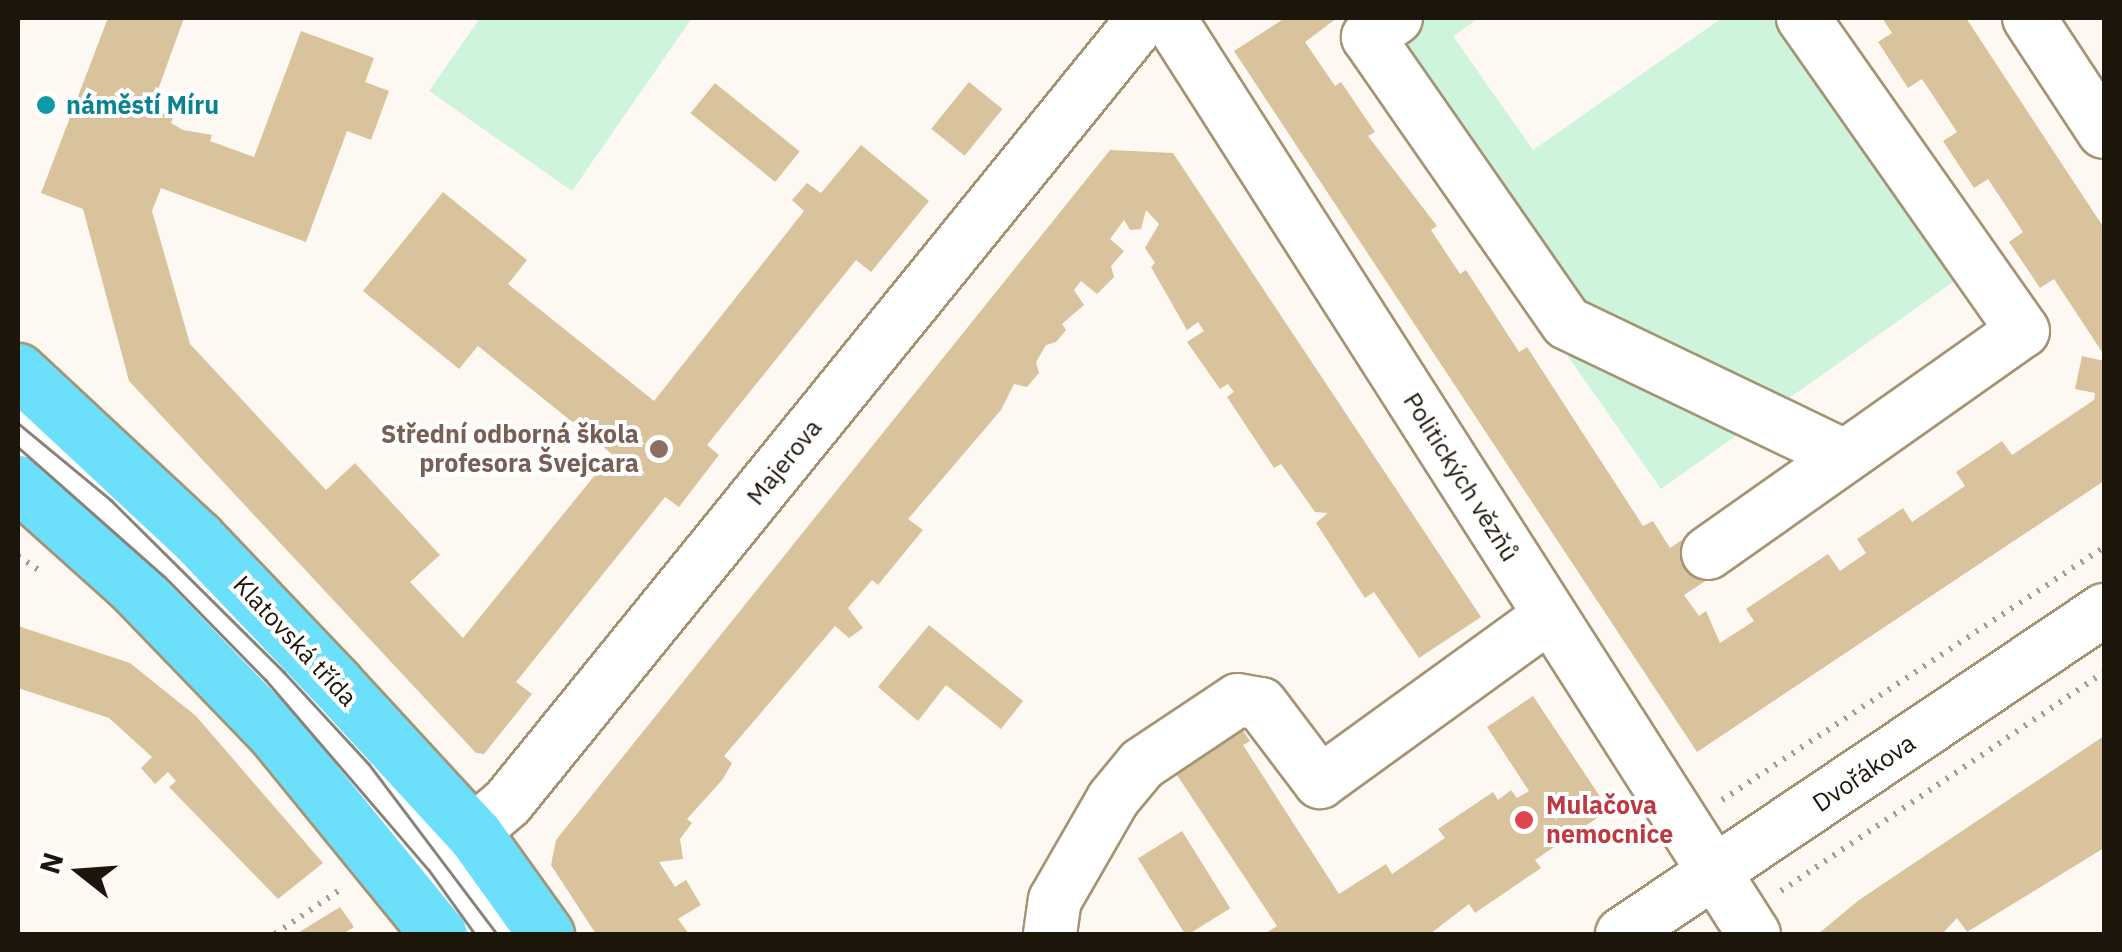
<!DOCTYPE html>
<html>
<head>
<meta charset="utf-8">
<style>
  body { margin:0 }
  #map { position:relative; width:2122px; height:952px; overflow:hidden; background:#fdf9f2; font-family:"IBM Plex Sans",sans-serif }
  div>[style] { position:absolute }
  .green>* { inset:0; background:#cef4dc }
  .building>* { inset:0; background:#d8c39d; transform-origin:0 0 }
  .path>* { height:6px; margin-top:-3px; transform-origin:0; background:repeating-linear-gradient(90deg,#a39d94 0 2.5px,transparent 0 10.5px) }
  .roads { filter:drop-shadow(2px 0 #a59474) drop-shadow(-2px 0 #a59474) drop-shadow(0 2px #a59474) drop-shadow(0 -2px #a59474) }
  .minor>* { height:52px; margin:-26px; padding:0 26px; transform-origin:26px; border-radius:26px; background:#fff }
  .major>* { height:55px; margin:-27.5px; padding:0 27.5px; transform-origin:27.5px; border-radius:27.5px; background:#6cdffb }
  .tram>* { height:2.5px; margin:-1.25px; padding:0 1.25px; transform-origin:1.25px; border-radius:1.25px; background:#888278 }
  .dots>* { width:28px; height:28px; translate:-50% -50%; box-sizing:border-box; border:5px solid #fff; border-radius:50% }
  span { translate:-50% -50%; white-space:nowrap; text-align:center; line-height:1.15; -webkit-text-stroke:8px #fff; paint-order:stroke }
  .culture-label { font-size:25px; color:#0d838f; font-weight:700 }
  .left { translate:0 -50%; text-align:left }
  .education-label { font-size:25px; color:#785e54; font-weight:700 }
  .right { translate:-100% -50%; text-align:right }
  .street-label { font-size:25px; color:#1c1509 }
  .health-label { font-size:25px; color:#be3a42; font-weight:700 }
  .frame { position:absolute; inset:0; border:20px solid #1c1509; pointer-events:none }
  .north { position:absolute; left:30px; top:822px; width:100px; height:100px; -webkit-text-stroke:8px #fff; paint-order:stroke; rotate:287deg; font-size:28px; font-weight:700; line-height:40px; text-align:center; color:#1c1509 }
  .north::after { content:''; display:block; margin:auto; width:35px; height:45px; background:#1c1509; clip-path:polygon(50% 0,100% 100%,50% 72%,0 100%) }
</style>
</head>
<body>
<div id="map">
  <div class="green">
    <i style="clip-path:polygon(480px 18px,692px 18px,572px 191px,429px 91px)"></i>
    <i style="clip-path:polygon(1421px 18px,1479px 18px,1453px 36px,1533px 150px,1722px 18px,1782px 18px,1963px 275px,1661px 489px,1360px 60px)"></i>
  </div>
  <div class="building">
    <i style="clip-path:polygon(108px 18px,184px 18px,151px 109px,173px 117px,171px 123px,183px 130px,212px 135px,210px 141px,254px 157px,301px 31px,374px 58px,365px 82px,389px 91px,371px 140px,347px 131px,306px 242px,161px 188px,152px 211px,190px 344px,326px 490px,355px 463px,440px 555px,410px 582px,463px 638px,612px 454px,478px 346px,459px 369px,363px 291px,443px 192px,527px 260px,508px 284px,654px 401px,804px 211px,792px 200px,807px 183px,821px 193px,861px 145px,929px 201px,871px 272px,856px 260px,707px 445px,719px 455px,679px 507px,665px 497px,516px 682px,532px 694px,484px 754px,476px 753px,129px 381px,83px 209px,41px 193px)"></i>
    <i style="clip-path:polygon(1285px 18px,1337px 18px,1305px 42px,1335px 86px,1341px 82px,1375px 132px,1368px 136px,1437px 226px,1431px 230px,1460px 274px,1466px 270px,1519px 352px,1527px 347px,1643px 526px,1653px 521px,1670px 548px,1682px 540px,1707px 580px,1684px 595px,1699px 616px,1706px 611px,1720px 643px,1754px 621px,1746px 609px,1828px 554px,1840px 571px,1866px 553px,1857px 539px,1903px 508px,1912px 522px,1965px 486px,1956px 472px,2002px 441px,2012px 455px,2094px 400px,2095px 393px,2075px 389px,2082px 356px,2104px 361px,2104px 481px,1697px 752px,1234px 51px)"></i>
    <i style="clip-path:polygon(1882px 18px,1966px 18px,2104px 228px,2104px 355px,2054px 279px,2040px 288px,2009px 242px,2023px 232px,1988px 179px,1974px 188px,1943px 141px,1957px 132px,1922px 79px,1908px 88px,1878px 42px,1892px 33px)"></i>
    <i style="left:969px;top:82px;width:43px;height:60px;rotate:39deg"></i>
    <i style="left:715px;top:83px;width:109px;height:39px;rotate:39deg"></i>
    <i style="clip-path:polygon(1110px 150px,1173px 153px,1481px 617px,1419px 658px,1374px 592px,1365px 598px,1316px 523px,1328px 513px,1315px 512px,1281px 464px,1274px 468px,1227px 397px,1234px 392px,1228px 384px,1220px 389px,1187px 342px,1204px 331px,1198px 322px,1187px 330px,1151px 267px,1155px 263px,1145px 248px,1159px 224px,1146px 210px,1141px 229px,1130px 230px,1124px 220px,1110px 239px,1124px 251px,1111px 266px,1114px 277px,1097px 294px,1081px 281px,1074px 290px,1084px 305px,1062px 324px,1066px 330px,1056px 342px,1046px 345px,1036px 362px,1039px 373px,1027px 387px,1014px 384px,1001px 410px,908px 519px,923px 530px,878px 585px,872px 580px,848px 608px,863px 628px,849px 638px,835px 626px,724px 756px,732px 763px,723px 779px,687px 819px,692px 823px,680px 839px,683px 859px,659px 862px,675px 887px,686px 880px,701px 905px,678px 919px,689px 934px,596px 934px,551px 865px,556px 840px)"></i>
    <i style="clip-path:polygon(929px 625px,1023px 701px,1001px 729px,946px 685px,918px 721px,878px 687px)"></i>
    <i style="clip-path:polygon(18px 626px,130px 663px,196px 716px,323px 863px,278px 899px,169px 787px,176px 781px,168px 772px,155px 784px,141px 768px,152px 757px,109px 718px,18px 688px)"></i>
    <i style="clip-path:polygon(1533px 696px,1609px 810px,1535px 860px,1541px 868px,1475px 913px,1469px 904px,1430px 934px,1264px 934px,1277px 926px,1171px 766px,1237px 721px,1250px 741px,1243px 745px,1339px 894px,1386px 864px,1392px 874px,1445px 838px,1438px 829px,1493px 792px,1498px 800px,1511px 790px,1517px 798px,1529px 791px,1487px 727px)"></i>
    <i style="clip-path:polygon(2104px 736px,2104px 848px,1967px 932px,1957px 918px,1942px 934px,1818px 934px,1859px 900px)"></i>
    <i style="left:1182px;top:831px;width:91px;height:52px;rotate:58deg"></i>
    <i style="clip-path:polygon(340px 907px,354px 927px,343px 934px,296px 934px)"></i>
  </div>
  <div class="path">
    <i style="left:18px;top:556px;width:30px;rotate:34deg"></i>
    <i style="left:1722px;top:800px;width:458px;rotate:-33.5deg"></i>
    <i style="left:1781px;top:891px;width:390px;rotate:-34.1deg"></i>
    <i style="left:275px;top:934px;width:80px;rotate:-34.3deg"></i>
  </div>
  <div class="roads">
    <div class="minor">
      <i style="left:1169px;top:18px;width:1087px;rotate:57.44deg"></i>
      <i style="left:1396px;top:18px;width:34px;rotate:146deg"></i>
      <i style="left:1368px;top:37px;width:348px;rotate:55.2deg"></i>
      <i style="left:1567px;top:323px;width:308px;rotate:25.6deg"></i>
      <i style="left:2029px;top:18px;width:136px;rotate:56.7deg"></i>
      <i style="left:18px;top:436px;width:121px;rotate:40deg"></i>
      <i style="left:111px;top:514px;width:320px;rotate:45.5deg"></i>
      <i style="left:335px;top:742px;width:244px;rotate:52deg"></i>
      <i style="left:1708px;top:553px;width:385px;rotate:-35.2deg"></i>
      <i style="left:2023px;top:331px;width:383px;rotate:-125.1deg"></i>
      <i style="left:407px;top:889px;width:133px;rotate:-40.7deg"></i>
      <i style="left:508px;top:802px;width:1010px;rotate:-50.95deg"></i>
      <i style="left:1050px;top:934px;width:34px;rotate:-82deg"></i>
      <i style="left:1055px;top:900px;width:116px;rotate:-60.1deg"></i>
      <i style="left:1113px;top:799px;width:45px;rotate:-50.4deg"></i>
      <i style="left:1142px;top:764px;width:115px;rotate:-33.7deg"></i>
      <i style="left:1238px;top:700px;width:23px;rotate:10deg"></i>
      <i style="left:1261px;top:704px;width:98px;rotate:52.9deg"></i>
      <i style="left:1320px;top:782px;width:283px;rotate:-35.9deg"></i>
      <i style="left:1622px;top:934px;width:581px;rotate:-33.91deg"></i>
    </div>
    <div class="major">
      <i style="left:18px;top:371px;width:245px;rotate:43deg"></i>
      <i style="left:197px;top:538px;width:200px;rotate:46.4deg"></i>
      <i style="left:335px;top:683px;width:207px;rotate:47.4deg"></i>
      <i style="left:475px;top:835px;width:122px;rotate:54.4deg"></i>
      <i style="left:18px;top:483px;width:152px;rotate:41.8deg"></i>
      <i style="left:131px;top:584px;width:206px;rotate:46deg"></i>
      <i style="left:274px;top:732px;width:261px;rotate:50.8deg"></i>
    </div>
  </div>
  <div class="tram">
    <i style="left:18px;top:423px;width:121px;rotate:39.6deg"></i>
    <i style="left:111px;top:500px;width:244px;rotate:44.8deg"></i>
    <i style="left:284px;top:672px;width:125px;rotate:47.3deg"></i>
    <i style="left:369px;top:764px;width:213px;rotate:53deg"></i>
    <i style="left:18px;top:447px;width:195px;rotate:41.5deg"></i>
    <i style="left:164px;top:576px;width:146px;rotate:45.6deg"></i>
    <i style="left:266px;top:680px;width:250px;rotate:49.4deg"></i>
    <i style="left:429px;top:870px;width:79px;rotate:54.3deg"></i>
  </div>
  <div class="dots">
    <i style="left:46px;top:105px;background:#0f9aa8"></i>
    <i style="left:659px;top:449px;background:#8d6e63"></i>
    <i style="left:1524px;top:820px;background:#e0444e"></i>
  </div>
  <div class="culture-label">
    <span class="left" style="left:66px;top:105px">náměstí Míru</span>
  </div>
  <div class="education-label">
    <span class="right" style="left:639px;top:449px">Střední odborná škola<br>profesora Švejcara</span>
  </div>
  <div class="street-label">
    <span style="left:784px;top:462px;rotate:-51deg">Majerova</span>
    <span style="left:1461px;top:477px;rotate:58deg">Politických vězňů</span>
    <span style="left:295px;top:641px;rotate:47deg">Klatovská třída</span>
    <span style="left:1864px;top:773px;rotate:-34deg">Dvořákova</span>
  </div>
  <div class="health-label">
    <span class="left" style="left:1546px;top:820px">Mulačova<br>nemocnice</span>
  </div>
  <div class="frame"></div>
  <div class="north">N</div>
</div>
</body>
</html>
